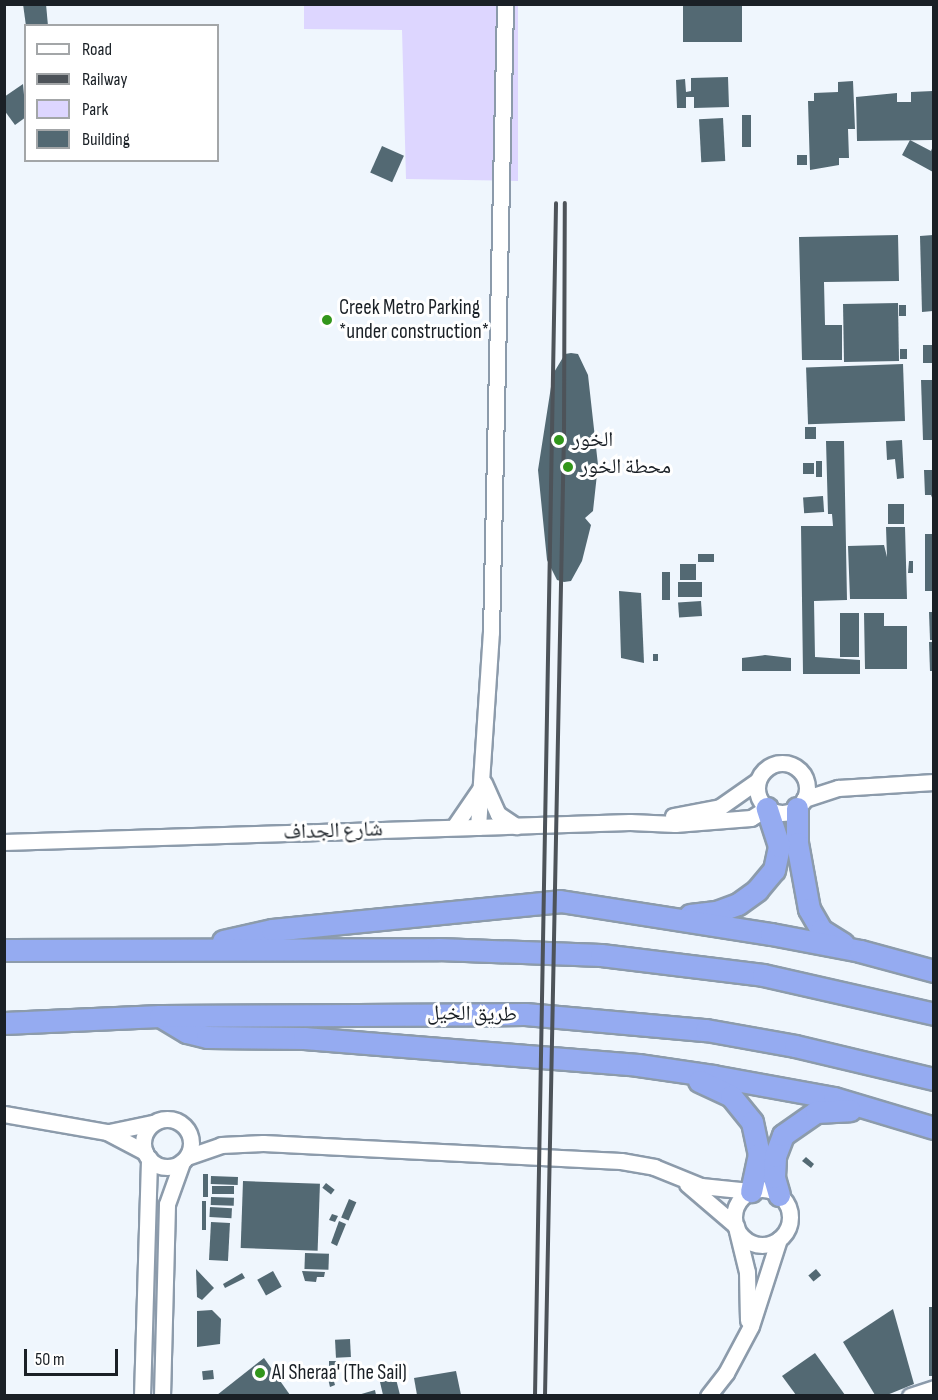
<!DOCTYPE html>
<html>
<head>
<meta charset="utf-8">
<style>
  body { margin:0 }
  #map { position:relative; width:938px; height:1400px; overflow:hidden; background:#eff6fd; font-family:"Sofia Sans Condensed","Noto Naskh Arabic",sans-serif }
  div>[style] { position:absolute }
  .green>* { inset:0; background:#ddd6ff }
  .building>* { inset:0; background:#536973; transform-origin:0 0 }
  .roads { filter:drop-shadow(2px 0 #8c9bab) drop-shadow(-2px 0 #8c9bab) drop-shadow(0 2px #8c9bab) drop-shadow(0 -2px #8c9bab) }
  .minor>* { height:15px; margin:-7.5px; padding:0 7.5px; transform-origin:7.5px; border-radius:7.5px; background:#fff }
  .minor>.ring { margin:-7.5px; padding:0; box-sizing:content-box; background:none; border:15px solid #fff; border-radius:50% }
  .highway>* { height:21px; margin:-10.5px; padding:0 10.5px; transform-origin:10.5px; border-radius:10.5px; background:#95abf1 }
  .rail>* { height:4px; margin:-2px; padding:0 2px; transform-origin:2px; border-radius:2px; background:#4d5359 }
  .dots>* { width:16px; height:16px; translate:-50% -50%; box-sizing:border-box; border:3px solid #fff; border-radius:50% }
  span { translate:-50% -50%; white-space:nowrap; text-align:center; line-height:1.15; -webkit-text-stroke:6px #fff; paint-order:stroke }
  .poi-label { font-size:21px; color:#1a2026 }
  .left { translate:0 -50%; text-align:left }
  .street-label { font-size:21px; color:#1a2026 }
  .frame { position:absolute; inset:0; border:6px solid #1a2026; pointer-events:none }
  .legend { position:absolute; left:24px; top:24px; width:195px; height:138px; box-sizing:border-box; background:#fff; border:2px solid #a3a6a8; margin:0; padding:8px 10px; list-style:none; font-size:18px; color:#1a2026 }
  .legend li { display:flex; align-items:center; gap:12px; height:30px }
  .legend b { width:30px; border:2px solid #a3a6a8 }
  .scale { position:absolute; left:24px; top:1349px; width:94px; height:27px; box-sizing:border-box; border:3px solid #1a2026; border-top:0; padding-left:8px; font-size:18px; line-height:21px; white-space:nowrap; color:#1a2026; -webkit-text-stroke:4px #fff; paint-order:stroke }
</style>
</head>
<body>
<div id="map">
  <div class="green">
    <i style="clip-path:polygon(304px 5px,518px 5px,518px 181px,406px 179px,402px 30px,304px 29px)"></i>
  </div>
  <div class="building">
    <i style="clip-path:polygon(23px 4px,46px 4px,48px 26px,26px 26px)"></i>
    <i style="left:683px;top:4px;width:59px;height:38px"></i>
    <i style="clip-path:polygon(728px 77px,729px 107px,694px 108px,694px 97px,686px 97px,686px 108px,677px 108px,676px 80px,685px 79px,686px 92px,691px 91px,691px 78px)"></i>
    <i style="clip-path:polygon(853px 81px,855px 129px,848px 129px,849px 158px,839px 158px,839px 165px,810px 170px,808px 101px,814px 101px,814px 93px,838px 92px,838px 82px)"></i>
    <i style="clip-path:polygon(23px 84px,26px 117px,15px 125px,4px 110px,4px 97px)"></i>
    <i style="clip-path:polygon(933px 91px,933px 140px,857px 141px,856px 97px,897px 93px,897px 102px,911px 102px,911px 92px)"></i>
    <i style="left:742px;top:115px;width:9px;height:32px"></i>
    <i style="left:723px;top:118px;width:43px;height:24px;rotate:87deg"></i>
    <i style="clip-path:polygon(910px 140px,931px 151px,933px 146px,933px 172px,902px 155px)"></i>
    <i style="left:382px;top:146px;width:24px;height:29px;rotate:24deg"></i>
    <i style="left:807px;top:155px;width:10px;height:10px;rotate:90deg"></i>
    <i style="clip-path:polygon(898px 235px,899px 281px,824px 282px,825px 325px,842px 325px,842px 360px,802px 360px,799px 237px)"></i>
    <i style="clip-path:polygon(933px 235px,933px 311px,922px 312px,920px 236px)"></i>
    <i style="left:898px;top:303px;width:58px;height:55px;rotate:89deg"></i>
    <i style="left:899px;top:305px;width:7px;height:11px"></i>
    <i style="left:923px;top:345px;width:10px;height:18px"></i>
    <i style="left:900px;top:349px;width:7px;height:10px"></i>
    <i style="clip-path:polygon(571px 353px,578px 354px,588px 375px,598px 465px,593px 511px,585px 518px,591px 525px,582px 561px,571px 581px,564px 582px,557px 580px,547px 560px,538px 470px,553px 374px,565px 354px)"></i>
    <i style="left:903px;top:364px;width:57px;height:97px;rotate:88deg"></i>
    <i style="clip-path:polygon(921px 380px,933px 380px,933px 440px,923px 440px)"></i>
    <i style="left:805px;top:427px;width:11px;height:12px"></i>
    <i style="clip-path:polygon(902px 440px,904px 478px,897px 479px,895px 459px,887px 460px,886px 441px)"></i>
    <i style="clip-path:polygon(826px 441px,844px 441px,847px 600px,814px 601px,815px 657px,860px 660px,860px 674px,803px 674px,801px 526px,833px 526px,832px 514px,828px 514px)"></i>
    <i style="left:816px;top:461px;width:6px;height:16px"></i>
    <i style="left:803px;top:463px;width:11px;height:11px"></i>
    <i style="clip-path:polygon(924px 470px,933px 470px,933px 500px,931px 495px,925px 495px)"></i>
    <i style="left:823px;top:496px;width:16px;height:20px;rotate:86deg"></i>
    <i style="left:888px;top:504px;width:16px;height:20px"></i>
    <i style="clip-path:polygon(886px 527px,905px 527px,907px 599px,850px 599px,848px 546px,884px 545px,887px 557px)"></i>
    <i style="left:925px;top:534px;width:8px;height:57px"></i>
    <i style="left:698px;top:554px;width:16px;height:8px"></i>
    <i style="clip-path:polygon(909px 561px,913px 561px,913px 573px,908px 573px)"></i>
    <i style="left:680px;top:564px;width:16px;height:16px"></i>
    <i style="left:662px;top:572px;width:8px;height:28px"></i>
    <i style="left:702px;top:582px;width:15px;height:24px;rotate:90deg"></i>
    <i style="clip-path:polygon(619px 591px,641px 593px,644px 663px,621px 658px)"></i>
    <i style="left:701px;top:601px;width:15px;height:23px;rotate:86deg"></i>
    <i style="clip-path:polygon(929px 612px,933px 612px,933px 640px,930px 640px)"></i>
    <i style="left:840px;top:613px;width:19px;height:44px"></i>
    <i style="clip-path:polygon(864px 613px,884px 613px,884px 626px,907px 626px,907px 669px,865px 669px)"></i>
    <i style="clip-path:polygon(929px 642px,933px 642px,933px 671px,930px 671px)"></i>
    <i style="left:653px;top:654px;width:5px;height:7px"></i>
    <i style="clip-path:polygon(765px 655px,791px 658px,791px 671px,742px 671px,742px 658px)"></i>
    <i style="clip-path:polygon(806px 1157px,814px 1164px,811px 1168px,802px 1161px)"></i>
    <i style="left:203px;top:1174px;width:5px;height:23px"></i>
    <i style="left:211px;top:1176px;width:27px;height:8px;rotate:2deg"></i>
    <i style="left:243px;top:1181px;width:77px;height:67px;rotate:2deg"></i>
    <i style="left:326px;top:1183px;width:11px;height:6px;rotate:38deg"></i>
    <i style="left:212px;top:1186px;width:22px;height:8px"></i>
    <i style="left:211px;top:1197px;width:23px;height:8px;rotate:2deg"></i>
    <i style="left:349px;top:1199px;width:8px;height:20px;rotate:23deg"></i>
    <i style="left:202px;top:1201px;width:4px;height:29px"></i>
    <i style="left:210px;top:1207px;width:22px;height:10px;rotate:3deg"></i>
    <i style="clip-path:polygon(332px 1214px,338px 1216px,335px 1222px,329px 1220px)"></i>
    <i style="clip-path:polygon(339px 1221px,346px 1224px,337px 1246px,331px 1243px)"></i>
    <i style="left:211px;top:1222px;width:19px;height:38px;rotate:3deg"></i>
    <i style="left:305px;top:1253px;width:24px;height:16px;rotate:2deg"></i>
    <i style="clip-path:polygon(196px 1269px,214px 1288px,202px 1300px,197px 1297px)"></i>
    <i style="left:816px;top:1269px;width:8px;height:10px;rotate:50deg"></i>
    <i style="left:273px;top:1271px;width:18px;height:18px;rotate:61deg"></i>
    <i style="clip-path:polygon(302px 1271px,325px 1272px,324px 1277px,317px 1277px,316px 1282px,305px 1281px)"></i>
    <i style="clip-path:polygon(242px 1273px,245px 1278px,225px 1288px,223px 1284px)"></i>
    <i style="left:929px;top:1307px;width:4px;height:69px"></i>
    <i style="clip-path:polygon(893px 1309px,914px 1384px,887px 1395px,875px 1395px,843px 1342px)"></i>
    <i style="clip-path:polygon(212px 1310px,221px 1319px,220px 1344px,197px 1347px,197px 1311px)"></i>
    <i style="left:350px;top:1339px;width:18px;height:15px;rotate:87deg"></i>
    <i style="clip-path:polygon(815px 1353px,845px 1395px,796px 1395px,782px 1376px)"></i>
    <i style="clip-path:polygon(264px 1358px,290px 1395px,217px 1395px)"></i>
    <i style="clip-path:polygon(329px 1361px,336px 1361px,337px 1365px,329px 1366px)"></i>
    <i style="clip-path:polygon(330px 1368px,335px 1385px,330px 1387px,326px 1370px)"></i>
    <i style="left:213px;top:1370px;width:9px;height:11px;rotate:84deg"></i>
    <i style="clip-path:polygon(456px 1371px,461px 1395px,417px 1395px,414px 1378px)"></i>
    <i style="clip-path:polygon(396px 1379px,400px 1395px,383px 1395px,380px 1382px)"></i>
    <i style="clip-path:polygon(375px 1390px,376px 1395px,358px 1395px)"></i>
  </div>
  <div class="roads">
    <div class="minor">
      <i class="ring" style="left:757px;top:763px;width:35px;height:35px"></i>
      <i style="left:484px;top:783px;width:34px;rotate:66deg"></i>
      <i style="left:498px;top:814px;width:22px;rotate:34deg"></i>
      <i style="left:804px;top:799px;width:36px;rotate:-18deg"></i>
      <i style="left:838px;top:788px;width:96px;rotate:-3.6deg"></i>
      <i style="left:673px;top:816px;width:48px;rotate:-10.8deg"></i>
      <i style="left:720px;top:807px;width:45px;rotate:-35.1deg"></i>
      <i style="left:454px;top:827px;width:46px;rotate:-55.6deg"></i>
      <i style="left:478px;top:827px;width:195px;rotate:-86.2deg"></i>
      <i style="left:491px;top:632px;width:628px;rotate:-88.72deg"></i>
      <i style="left:4px;top:842px;width:626px;rotate:-1.83deg"></i>
      <i style="left:630px;top:822px;width:45px;rotate:2.5deg"></i>
      <i style="left:675px;top:824px;width:76px;rotate:-4.5deg"></i>
      <i style="left:751px;top:818px;width:19px;rotate:-32deg"></i>
      <i style="left:4px;top:1114px;width:105px;rotate:9.9deg"></i>
      <i style="left:107px;top:1132px;width:43px;rotate:27.8deg"></i>
      <i class="ring" style="left:143px;top:1119px;width:33px;height:33px"></i>
      <i style="left:109px;top:1132px;width:45px;rotate:-11.6deg"></i>
      <i style="left:187px;top:1157px;width:36px;rotate:-19deg"></i>
      <i style="left:221px;top:1145px;width:42px;rotate:-2.7deg"></i>
      <i style="left:263px;top:1143px;width:358px;rotate:2.9deg"></i>
      <i style="left:621px;top:1161px;width:34px;rotate:10deg"></i>
      <i style="left:654px;top:1167px;width:51px;rotate:22deg"></i>
      <i style="left:701px;top:1186px;width:49px;rotate:5.8deg"></i>
      <i style="left:687px;top:1184px;width:65px;rotate:40.6deg"></i>
      <i class="ring" style="left:734px;top:1189px;width:41px;height:41px"></i>
      <i style="left:737px;top:1231px;width:42px;rotate:76.3deg"></i>
      <i style="left:747px;top:1272px;width:48px;rotate:88.8deg"></i>
      <i style="left:142px;top:1396px;width:238px;rotate:-88.3deg"></i>
      <i style="left:162px;top:1396px;width:192px;rotate:-88.5deg"></i>
      <i style="left:167px;top:1204px;width:45px;rotate:-70.3deg"></i>
      <i style="left:708px;top:1396px;width:29px;rotate:-52deg"></i>
      <i style="left:726px;top:1373px;width:53px;rotate:-62deg"></i>
      <i style="left:751px;top:1326px;width:91px;rotate:-72.2deg"></i>
      <i style="left:910px;top:1396px;width:25px;rotate:-18deg"></i>
    </div>
    <div class="highway">
      <i style="left:797px;top:808px;width:35px;rotate:90deg"></i>
      <i style="left:797px;top:843px;width:67px;rotate:79.7deg"></i>
      <i style="left:809px;top:909px;width:24px;rotate:60deg"></i>
      <i style="left:821px;top:930px;width:26px;rotate:32deg"></i>
      <i style="left:690px;top:915px;width:26px;rotate:-7deg"></i>
      <i style="left:716px;top:912px;width:23px;rotate:-20deg"></i>
      <i style="left:738px;top:904px;width:24px;rotate:-36deg"></i>
      <i style="left:757px;top:890px;width:26px;rotate:-50deg"></i>
      <i style="left:774px;top:870px;width:25px;rotate:-78deg"></i>
      <i style="left:779px;top:846px;width:40px;rotate:-108deg"></i>
      <i style="left:223px;top:941px;width:50px;rotate:-12.7deg"></i>
      <i style="left:272px;top:930px;width:289px;rotate:-5.7deg"></i>
      <i style="left:560px;top:901px;width:214px;rotate:8.9deg"></i>
      <i style="left:771px;top:934px;width:91px;rotate:10.8deg"></i>
      <i style="left:860px;top:951px;width:77px;rotate:15.1deg"></i>
      <i style="left:4px;top:950px;width:434px;rotate:-0.1deg"></i>
      <i style="left:438px;top:949px;width:163px;rotate:2.1deg"></i>
      <i style="left:601px;top:955px;width:163px;rotate:7deg"></i>
      <i style="left:763px;top:975px;width:175px;rotate:12.8deg"></i>
      <i style="left:160px;top:1016px;width:31px;rotate:31deg"></i>
      <i style="left:187px;top:1032px;width:21px;rotate:14deg"></i>
      <i style="left:207px;top:1037px;width:97px;rotate:0.6deg"></i>
      <i style="left:304px;top:1038px;width:335px;rotate:4.6deg"></i>
      <i style="left:638px;top:1065px;width:76px;rotate:8.3deg"></i>
      <i style="left:713px;top:1076px;width:123px;rotate:10.3deg"></i>
      <i style="left:834px;top:1098px;width:104px;rotate:16.7deg"></i>
      <i style="left:4px;top:1023px;width:156px;rotate:-2.6deg"></i>
      <i style="left:160px;top:1016px;width:365px;rotate:-0.3deg"></i>
      <i style="left:525px;top:1014px;width:182px;rotate:5.1deg"></i>
      <i style="left:706px;top:1030px;width:90px;rotate:10.2deg"></i>
      <i style="left:795px;top:1046px;width:143px;rotate:13.4deg"></i>
      <i style="left:699px;top:1081px;width:35px;rotate:25deg"></i>
      <i style="left:731px;top:1096px;width:33px;rotate:51deg"></i>
      <i style="left:752px;top:1122px;width:33px;rotate:78deg"></i>
      <i style="left:759px;top:1154px;width:38px;rotate:102deg"></i>
      <i style="left:779px;top:1195px;width:19px;rotate:-106deg"></i>
      <i style="left:774px;top:1177px;width:21px;rotate:-87deg"></i>
      <i style="left:775px;top:1156px;width:22px;rotate:-69deg"></i>
      <i style="left:783px;top:1135px;width:40px;rotate:-34.9deg"></i>
      <i style="left:816px;top:1112px;width:34px;rotate:-3deg"></i>
    </div>
  </div>
  <div class="rail">
    <i style="left:535px;top:1396px;width:1193px;rotate:-88.99deg"></i>
    <i style="left:545px;top:1396px;width:963px;rotate:-88.87deg"></i>
    <i style="left:564px;top:433px;width:230px;rotate:-89.8deg"></i>
  </div>
  <div class="dots">
    <i style="left:327px;top:320px;background:#32961b"></i>
    <i style="left:559px;top:440px;background:#32961b"></i>
    <i style="left:568px;top:467px;background:#32961b"></i>
    <i style="left:260px;top:1373px;background:#32961b"></i>
  </div>
  <div class="poi-label">
    <span class="left" style="left:339px;top:320px">Creek Metro Parking<br>*under construction*</span>
    <span class="left" style="left:572px;top:440px">الخور</span>
    <span class="left" style="left:580px;top:467px">محطة الخور</span>
    <span class="left" style="left:272px;top:1373px">Al Sheraa' (The Sail)</span>
  </div>
  <div class="street-label">
    <span style="left:333px;top:831px;rotate:-2deg">شارع الجداف</span>
    <span style="left:472px;top:1014px;rotate:1deg">طريق الخيل</span>
  </div>
  <div class="frame"></div>
  <ul class="legend">
  <li><b style="height:8px;background:#fff"></b>Road</li>
  <li><b style="height:8px;background:#4d5359"></b>Railway</li>
  <li><b style="height:16px;background:#ddd6ff"></b>Park</li>
  <li><b style="height:16px;background:#536973"></b>Building</li>
  </ul>
  <div class="scale">50 m</div>
</div>
</body>
</html>
